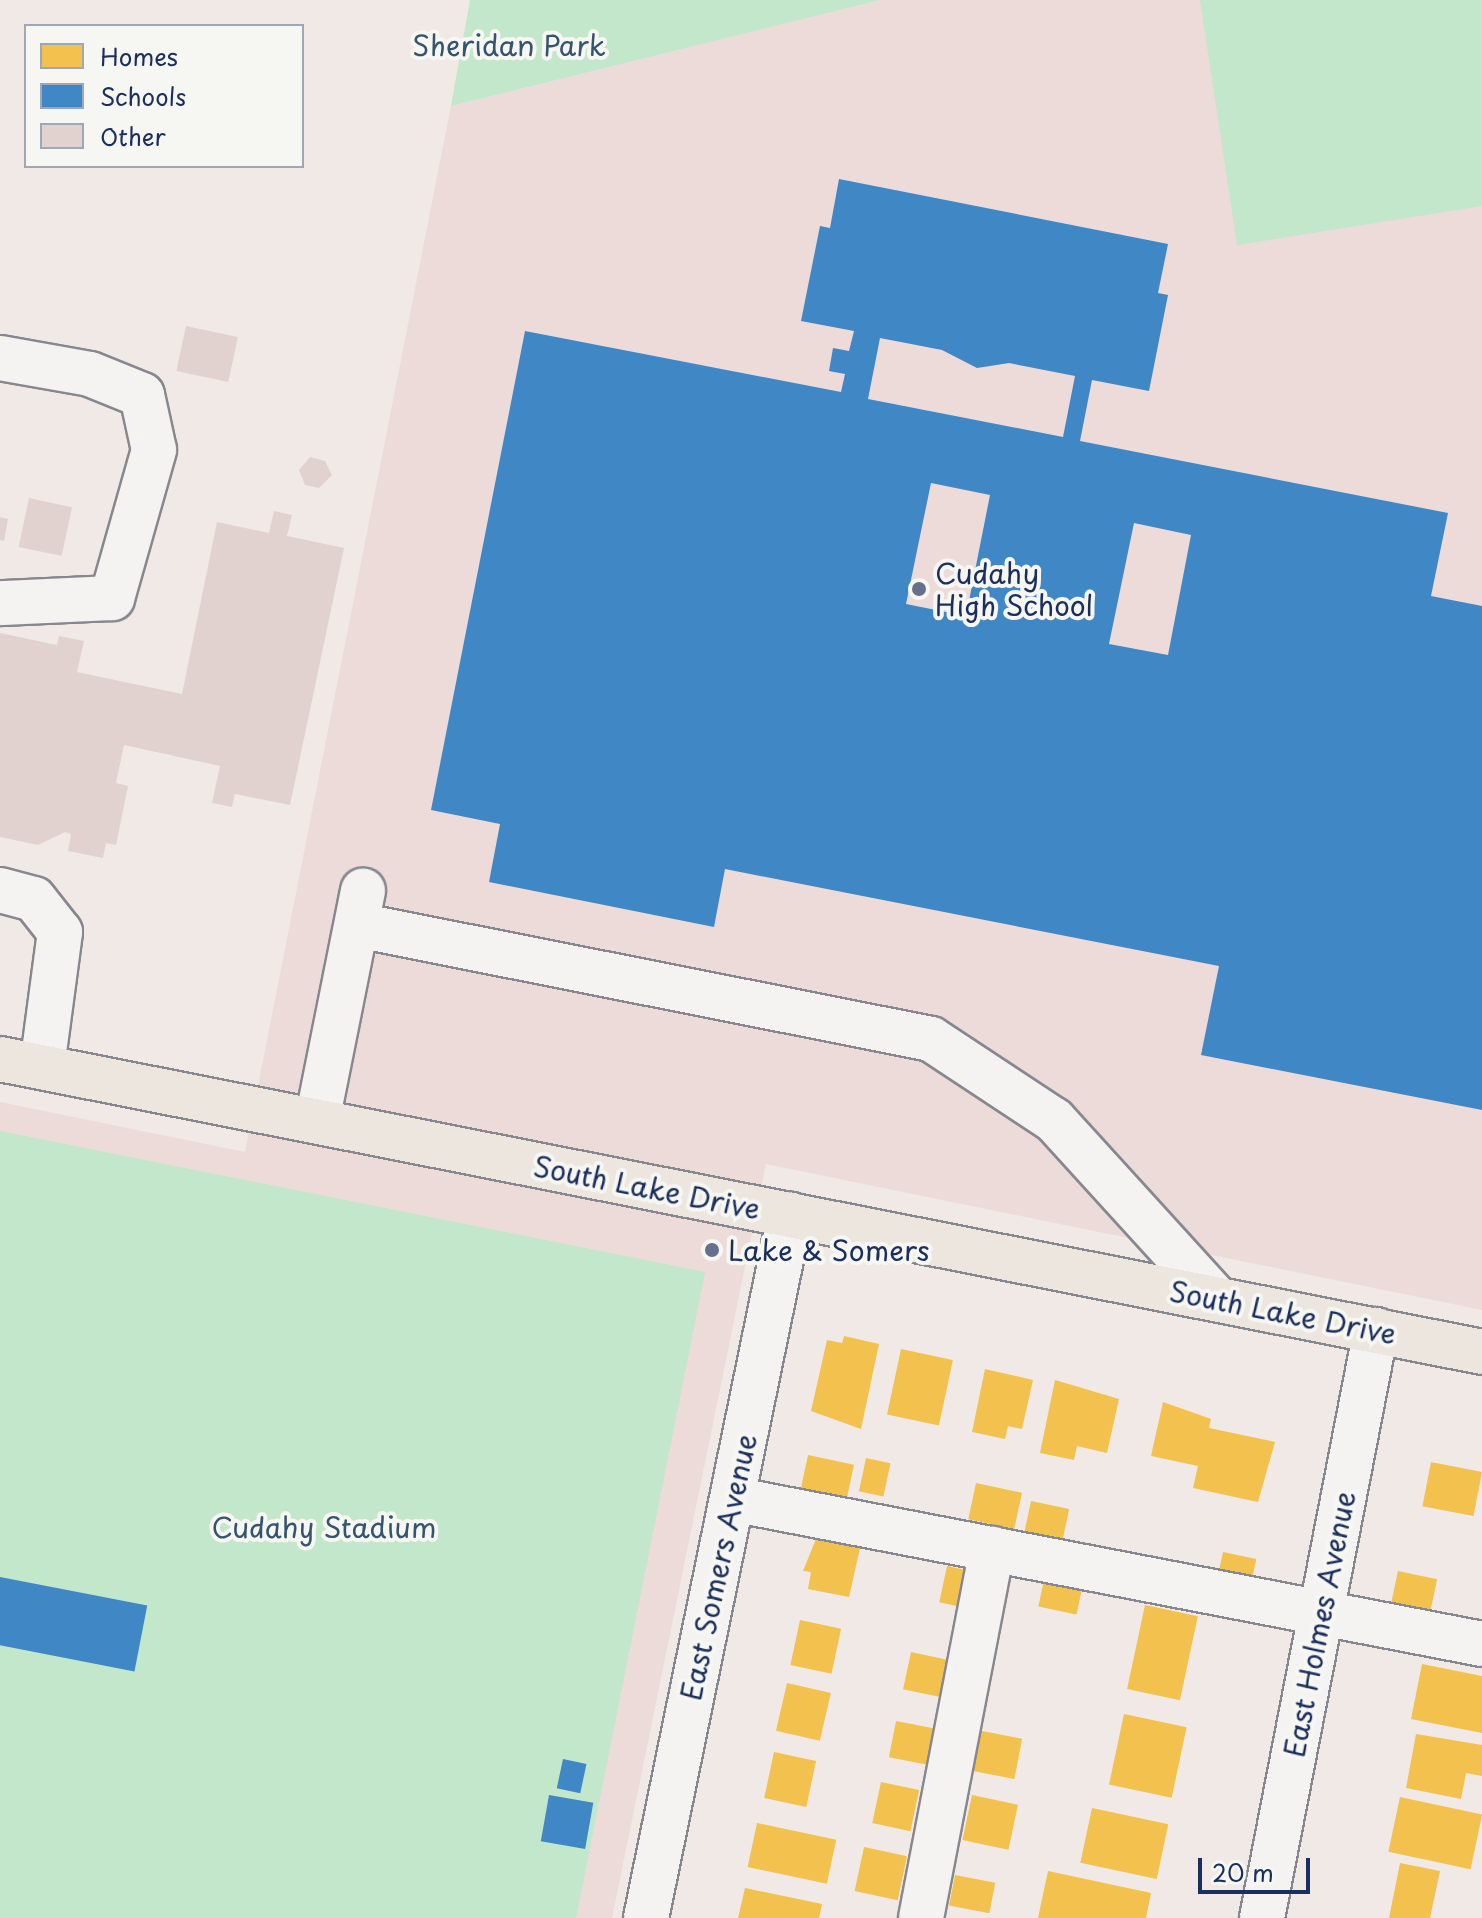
<!DOCTYPE html>
<html>
<head>
<meta charset="utf-8">
<style>
  body { margin:0 }
  #map { position:relative; width:1482px; height:1918px; overflow:hidden; background:#f0e9e6; font-family:"Playpen Sans",sans-serif }
  div>[style] { position:absolute }
  .built>* { inset:0; background:#ecdbd8 }
  .green>* { inset:0; background:#c2e7cb }
  .homes>* { inset:0; background:#f2c14e; transform-origin:0 0 }
  .schools>* { inset:0; background:#3f88c5; transform-origin:0 0 }
  .building>* { inset:0; background:#e1d2cf; transform-origin:0 0 }
  .roads { filter:drop-shadow(2px 0 #87888f) drop-shadow(-2px 0 #87888f) drop-shadow(0 2px #87888f) drop-shadow(0 -2px #87888f) }
  .minor>* { height:44px; margin:-22px; padding:0 22px; transform-origin:22px; border-radius:22px; background:#f4f3f1 }
  .major>* { height:44px; margin:-22px; padding:0 22px; transform-origin:22px; border-radius:22px; background:#ece6de }
  .dots>* { width:22px; height:22px; translate:-50% -50%; box-sizing:border-box; border:4px solid #f6f6f2; border-radius:50% }
  span { translate:-50% -50%; white-space:nowrap; text-align:center; line-height:1.15; -webkit-text-stroke:8px #f6f6f2; paint-order:stroke }
  .park-label { font-size:28px; color:#35546f }
  .poi-label { font-size:28px; color:#1b2f5e }
  .left { translate:0 -50%; text-align:left }
  .street-label { font-size:28px; color:#1b2f5e }
  .legend { position:absolute; left:24px; top:24px; width:280px; height:144px; box-sizing:border-box; background:#f6f6f2; border:2px solid #9ea6b7; margin:0; padding:10px 14px; list-style:none; font-size:24px; color:#1b2f5e }
  .legend li { display:flex; align-items:center; gap:16px; height:40px }
  .legend b { width:40px; border:2px solid #9ea6b7 }
  .scale { position:absolute; left:1198px; top:1858px; width:112px; height:36px; box-sizing:border-box; border:4px solid #1b2f5e; border-top:0; padding-left:10px; font-size:24px; line-height:28px; white-space:nowrap; color:#1b2f5e; -webkit-text-stroke:6px #f6f6f2; paint-order:stroke }
</style>
</head>
<body>
<div id="map">
  <div class="built">
    <i style="clip-path:polygon(880px 0,1482px 0,1482px 1310px,766px 1164px,612px 1918px,0 1918px,0 1102px,245px 1152px,451px 106px)"></i>
  </div>
  <div class="green">
    <i style="clip-path:polygon(470px 0,880px 0,451px 106px)"></i>
    <i style="clip-path:polygon(1200px 0,1482px 0,1482px 206px,1237px 245px)"></i>
    <i style="clip-path:polygon(0 1131px,705px 1272px,576px 1918px,0 1918px)"></i>
  </div>
  <div class="homes">
    <i style="clip-path:polygon(844px 1336px,879px 1344px,861px 1429px,811px 1411px,827px 1340px,842px 1343px)"></i>
    <i style="left:901px;top:1349px;width:53px;height:67px;rotate:12deg"></i>
    <i style="clip-path:polygon(985px 1369px,1033px 1380px,1022px 1429px,1008px 1426px,1005px 1439px,972px 1432px)"></i>
    <i style="clip-path:polygon(1055px 1380px,1119px 1399px,1107px 1453px,1077px 1446px,1074px 1460px,1040px 1453px)"></i>
    <i style="clip-path:polygon(1163px 1402px,1211px 1419px,1209px 1428px,1275px 1442px,1258px 1502px,1193px 1488px,1198px 1466px,1151px 1456px)"></i>
    <i style="left:808px;top:1455px;width:47px;height:41px;rotate:12deg"></i>
    <i style="left:866px;top:1458px;width:25px;height:34px;rotate:12deg"></i>
    <i style="left:1431px;top:1462px;width:52px;height:45px;rotate:11deg"></i>
    <i style="left:976px;top:1483px;width:47px;height:37px;rotate:12deg"></i>
    <i style="left:1031px;top:1501px;width:39px;height:37px;rotate:12deg"></i>
    <i style="clip-path:polygon(816px 1539px,860px 1548px,849px 1597px,808px 1589px,811px 1572px,803px 1571px)"></i>
    <i style="left:1223px;top:1552px;width:34px;height:23px;rotate:12deg"></i>
    <i style="left:947px;top:1566px;width:25px;height:37px;rotate:12deg"></i>
    <i style="left:1398px;top:1571px;width:40px;height:42px;rotate:12deg"></i>
    <i style="left:1044px;top:1580px;width:39px;height:27px;rotate:12deg"></i>
    <i style="left:1145px;top:1605px;width:54px;height:86px;rotate:12deg"></i>
    <i style="left:800px;top:1620px;width:42px;height:46px;rotate:12deg"></i>
    <i style="left:911px;top:1652px;width:38px;height:38px;rotate:12deg"></i>
    <i style="clip-path:polygon(1422px 1664px,1482px 1676px,1482px 1733px,1411px 1719px)"></i>
    <i style="left:787px;top:1683px;width:45px;height:49px;rotate:13deg"></i>
    <i style="left:1124px;top:1714px;width:64px;height:72px;rotate:12deg"></i>
    <i style="left:896px;top:1721px;width:38px;height:37px;rotate:11deg"></i>
    <i style="left:977px;top:1730px;width:46px;height:41px;rotate:11deg"></i>
    <i style="clip-path:polygon(1416px 1734px,1482px 1745px,1482px 1776px,1466px 1773px,1461px 1799px,1406px 1788px)"></i>
    <i style="left:774px;top:1752px;width:43px;height:47px;rotate:12deg"></i>
    <i style="left:881px;top:1782px;width:39px;height:42px;rotate:12deg"></i>
    <i style="left:972px;top:1795px;width:47px;height:46px;rotate:12deg"></i>
    <i style="left:1400px;top:1797px;width:84px;height:56px;rotate:12deg"></i>
    <i style="left:1092px;top:1808px;width:78px;height:56px;rotate:12deg"></i>
    <i style="left:757px;top:1823px;width:81px;height:45px;rotate:12deg"></i>
    <i style="left:864px;top:1847px;width:44px;height:45px;rotate:12deg"></i>
    <i style="clip-path:polygon(1400px 1863px,1440px 1871px,1430px 1918px,1389px 1918px)"></i>
    <i style="clip-path:polygon(1048px 1871px,1151px 1893px,1146px 1918px,1038px 1918px)"></i>
    <i style="left:955px;top:1875px;width:41px;height:31px;rotate:11deg"></i>
    <i style="clip-path:polygon(745px 1888px,822px 1904px,819px 1918px,738px 1918px)"></i>
  </div>
  <div class="schools">
    <i style="clip-path:polygon(evenodd,839px 179px,1168px 244px,1158px 293px,1168px 295px,1149px 391px,1092px 380px,1080px 441px,1448px 513px,1431px 596px,1482px 606px,1482px 1110px,1201px 1055px,1219px 966px,725px 869px,714px 927px,489px 882px,500px 824px,431px 810px,525px 331px,841px 392px,845px 374px,829px 371px,833px 348px,849px 351px,854px 331px,801px 321px,820px 226px,830px 228px,839px 179px,880px 338px,942px 350px,977px 368px,1009px 363px,1075px 376px,1063px 437px,868px 399px,880px 338px,839px 179px,931px 483px,990px 495px,966px 616px,906px 604px,931px 483px,839px 179px,1134px 523px,1191px 535px,1168px 655px,1109px 644px,1134px 523px)"></i>
    <i style="left:0;top:1577px;width:150px;height:67px;rotate:11deg"></i>
    <i style="left:563px;top:1759px;width:24px;height:30px;rotate:12deg"></i>
    <i style="left:549px;top:1795px;width:45px;height:47px;rotate:10deg"></i>
  </div>
  <div class="building">
    <i style="left:186px;top:326px;width:53px;height:46px;rotate:12deg"></i>
    <i style="clip-path:polygon(310px 457px,325px 461px,332px 475px,319px 488px,305px 485px,299px 470px)"></i>
    <i style="left:29px;top:498px;width:44px;height:50px;rotate:12deg"></i>
    <i style="clip-path:polygon(274px 511px,292px 515px,287px 536px,344px 548px,290px 805px,235px 794px,232px 807px,212px 803px,220px 766px,124px 745px,116px 783px,128px 786px,116px 845px,106px 843px,103px 858px,68px 851px,71px 834px,65px 832px,38px 845px,0 837px,0 633px,57px 645px,59px 636px,84px 641px,77px 672px,182px 694px,217px 522px,269px 533px)"></i>
    <i style="clip-path:polygon(0 517px,8px 519px,4px 541px,0 540px)"></i>
  </div>
  <div class="roads">
    <div class="minor">
      <i style="left:0;top:358px;width:91px;rotate:10.1deg"></i>
      <i style="left:90px;top:374px;width:56px;rotate:22deg"></i>
      <i style="left:142px;top:395px;width:56px;rotate:77.7deg"></i>
      <i style="left:154px;top:450px;width:154px;rotate:105.8deg"></i>
      <i style="left:112px;top:598px;width:112px;rotate:177.4deg"></i>
      <i style="left:0;top:890px;width:35px;rotate:15deg"></i>
      <i style="left:34px;top:899px;width:42px;rotate:51.8deg"></i>
      <i style="left:60px;top:932px;width:136px;rotate:97.6deg"></i>
      <i style="left:357px;top:925px;width:585px;rotate:11.23deg"></i>
      <i style="left:931px;top:1039px;width:147px;rotate:33.4deg"></i>
      <i style="left:1054px;top:1120px;width:242px;rotate:47.7deg"></i>
      <i style="left:317px;top:1121px;width:235px;rotate:-78.7deg"></i>
      <i style="left:732px;top:1499px;width:764px;rotate:10.94deg"></i>
      <i style="left:646px;top:1918px;width:718px;rotate:-78.42deg"></i>
      <i style="left:921px;top:1918px;width:376px;rotate:-79.1deg"></i>
      <i style="left:1262px;top:1918px;width:599px;rotate:-79.03deg"></i>
    </div>
    <div class="major">
      <i style="left:0;top:1059px;width:1511px;rotate:11.18deg"></i>
    </div>
  </div>
  <div class="dots">
    <i style="left:919px;top:589px;background:#66708e"></i>
    <i style="left:712px;top:1250px;background:#66708e"></i>
  </div>
  <div class="park-label">
    <span style="left:509px;top:45px">Sheridan Park</span>
    <span style="left:324px;top:1527px">Cudahy Stadium</span>
  </div>
  <div class="poi-label">
    <span class="left" style="left:935px;top:589px">Cudahy<br>High School</span>
    <span class="left" style="left:728px;top:1250px">Lake &amp; Somers</span>
  </div>
  <div class="street-label">
    <span style="left:647px;top:1187px;rotate:11deg">South Lake Drive</span>
    <span style="left:1283px;top:1312px;rotate:11deg">South Lake Drive</span>
    <span style="left:718px;top:1567px;rotate:-78deg">East Somers Avenue</span>
    <span style="left:1319px;top:1624px;rotate:-79deg">East Holmes Avenue</span>
  </div>
  <ul class="legend">
  <li><b style="height:22px;background:#f2c14e"></b>Homes</li>
  <li><b style="height:22px;background:#3f88c5"></b>Schools</li>
  <li><b style="height:22px;background:#e1d2cf"></b>Other</li>
  </ul>
  <div class="scale">20 m</div>
</div>
</body>
</html>
